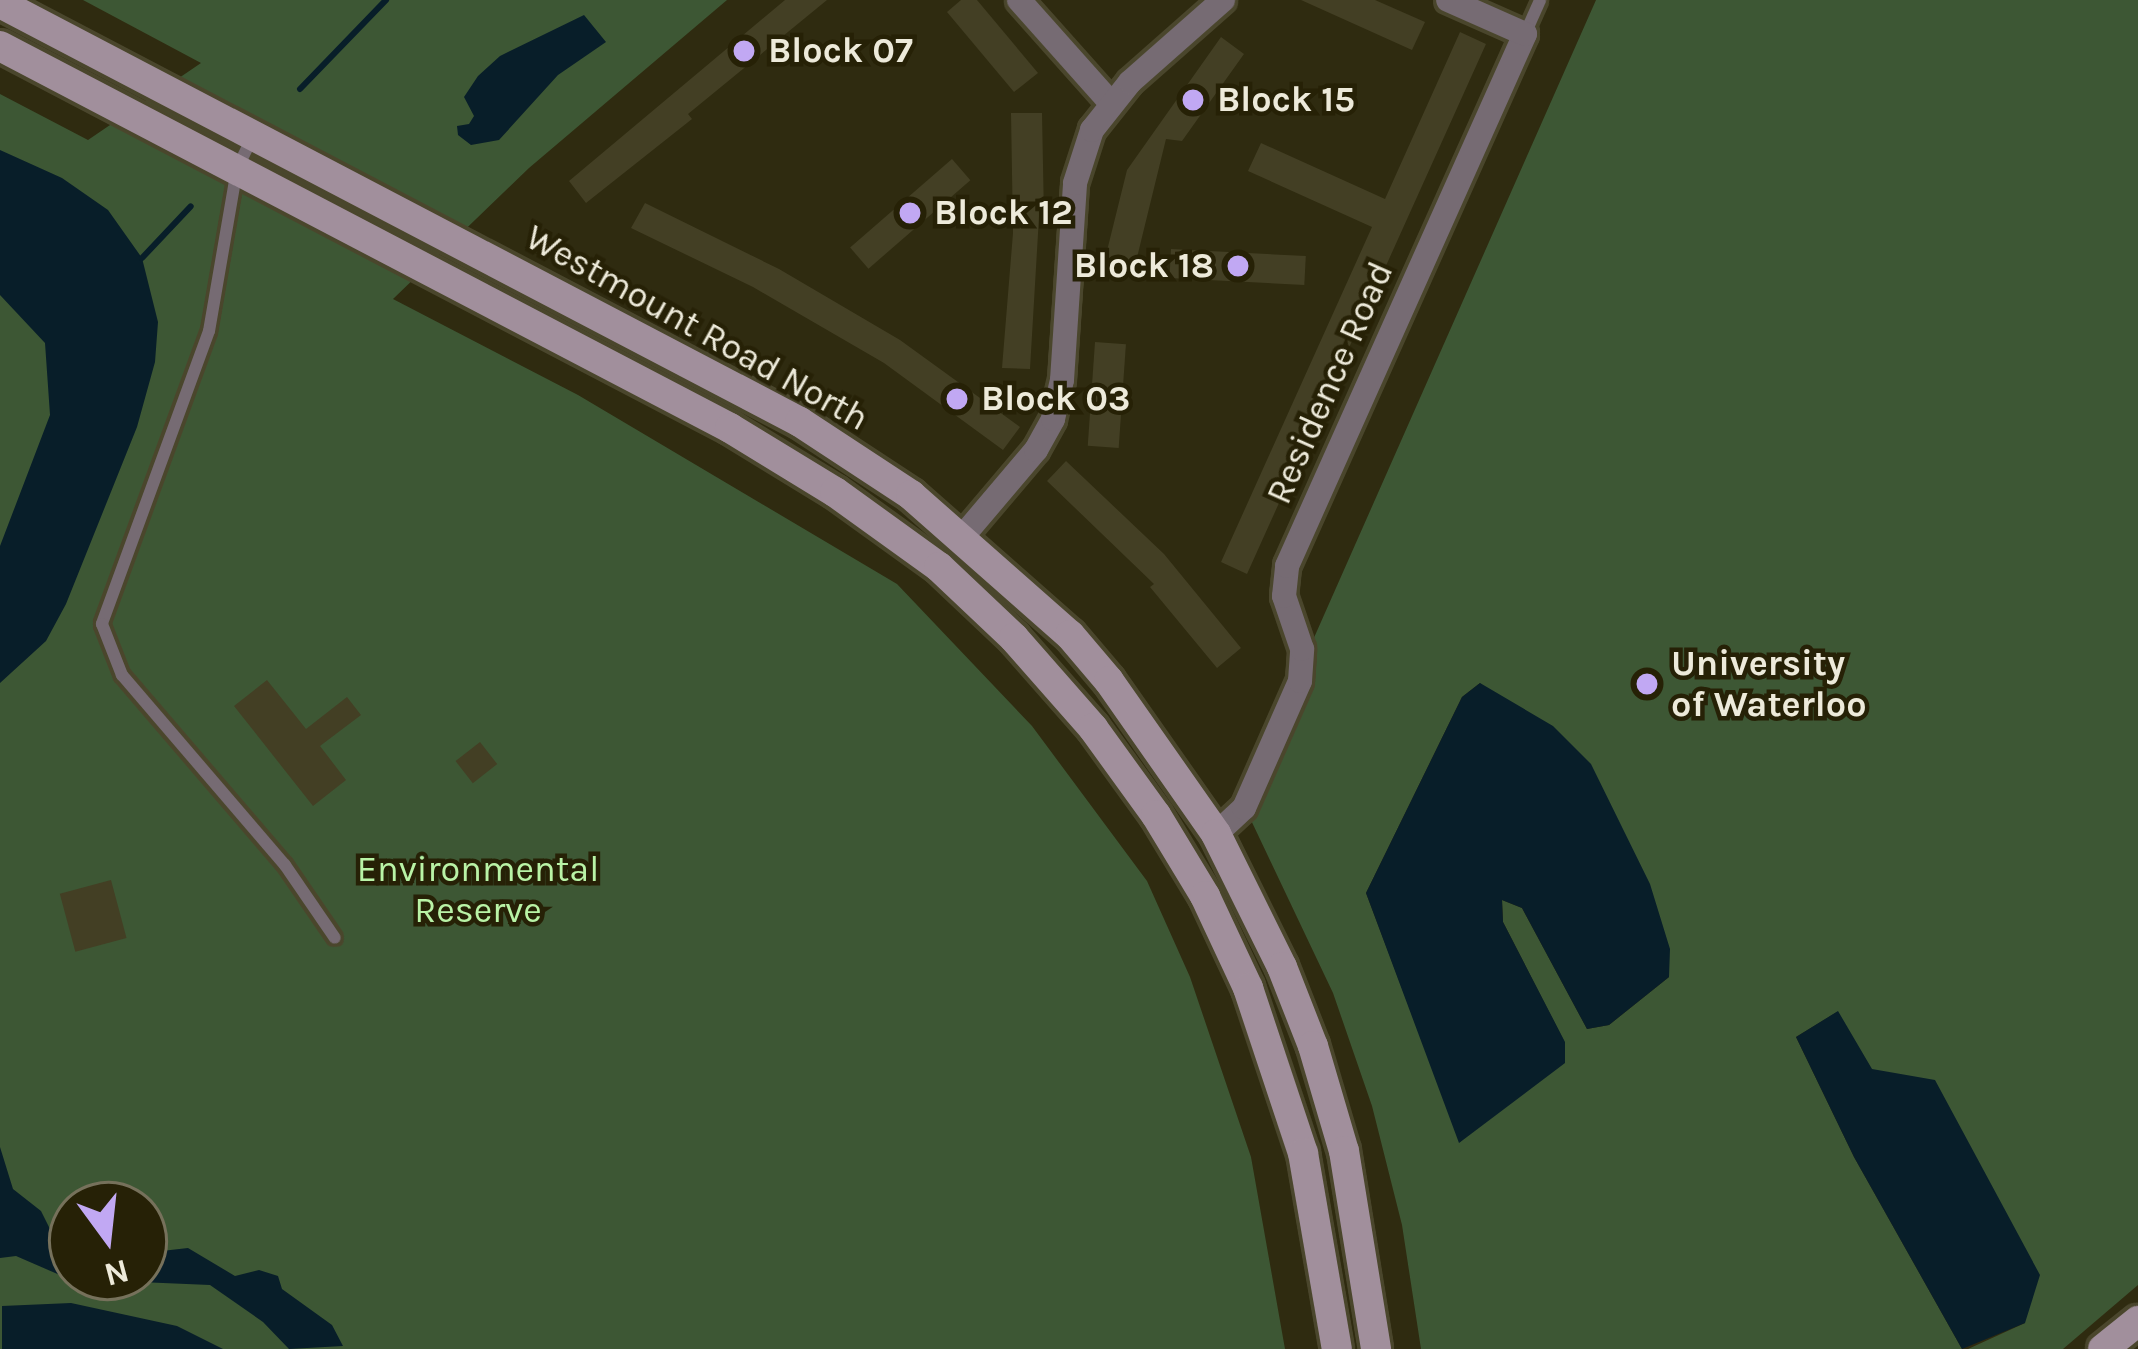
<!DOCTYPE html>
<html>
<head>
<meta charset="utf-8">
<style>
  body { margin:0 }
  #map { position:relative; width:2138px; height:1349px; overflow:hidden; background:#2f2b10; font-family:Karla,sans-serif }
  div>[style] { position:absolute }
  .green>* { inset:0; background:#3d5734 }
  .water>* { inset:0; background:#081e29 }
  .stream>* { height:6px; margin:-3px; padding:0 3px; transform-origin:3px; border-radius:3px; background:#081e29 }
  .building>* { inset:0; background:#433f24; transform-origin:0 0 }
  .roads { filter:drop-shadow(3px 0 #4a462c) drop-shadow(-3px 0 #4a462c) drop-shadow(0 3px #4a462c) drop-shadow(0 -3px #4a462c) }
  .lane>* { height:12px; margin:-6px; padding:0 6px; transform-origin:6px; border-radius:6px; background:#766b73 }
  .street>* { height:24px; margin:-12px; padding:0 12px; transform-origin:12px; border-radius:12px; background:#766b73 }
  .secondary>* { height:30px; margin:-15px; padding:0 15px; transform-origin:15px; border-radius:15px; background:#a18f9c }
  .dots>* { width:33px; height:33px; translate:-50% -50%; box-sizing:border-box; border:6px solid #262106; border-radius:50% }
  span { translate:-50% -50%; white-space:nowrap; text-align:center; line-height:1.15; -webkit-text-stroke:9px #262106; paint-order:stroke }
  .poi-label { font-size:36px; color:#edeada; font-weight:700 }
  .left { translate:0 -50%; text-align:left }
  .right { translate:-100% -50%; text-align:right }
  .street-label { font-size:36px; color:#edeada }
  .park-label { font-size:36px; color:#b9f3a6 }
  .north { position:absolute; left:48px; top:1181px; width:120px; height:120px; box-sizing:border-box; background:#262106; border:3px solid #76715b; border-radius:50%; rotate:165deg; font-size:33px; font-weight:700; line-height:48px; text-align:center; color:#edeada }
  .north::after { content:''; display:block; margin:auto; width:42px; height:54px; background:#c1a8f3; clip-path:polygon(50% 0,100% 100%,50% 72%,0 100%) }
</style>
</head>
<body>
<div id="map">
  <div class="green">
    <i style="clip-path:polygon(evenodd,83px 0,727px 0,529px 168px,393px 299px,578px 395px,897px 584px,1032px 726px,1147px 881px,1190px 977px,1251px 1157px,1285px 1349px,0 1349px,0 94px,88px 140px,201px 63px,83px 0,72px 1205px,144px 1205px,144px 1277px,72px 1277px,72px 1205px)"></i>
    <i style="clip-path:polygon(evenodd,1596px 0,2138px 0,2138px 1285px,2063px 1349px,1968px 1349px,2025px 1323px,1837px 1012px,1796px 1037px,1854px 1157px,1962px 1349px,1421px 1349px,1402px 1225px,1372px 1106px,1333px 993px,1249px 816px,1313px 680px,1309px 649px,1596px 0,1480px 683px,1669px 977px,1609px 1025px,1587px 1029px,1522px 908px,1502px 900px,1503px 922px,1564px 1041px,1460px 1142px,1366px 893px,1462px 697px,1480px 683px)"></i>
  </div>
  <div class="water">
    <i style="clip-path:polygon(584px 15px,606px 42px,558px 75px,499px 140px,471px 145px,458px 135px,457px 126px,469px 124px,474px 116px,464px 97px,478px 76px,500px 56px)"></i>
    <i style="clip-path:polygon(0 150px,62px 178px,108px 210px,142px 258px,158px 322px,155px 362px,137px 427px,66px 604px,46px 641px,0 683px,0 546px,50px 415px,45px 343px,0 295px)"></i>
    <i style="clip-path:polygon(1480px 683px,1553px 726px,1591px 764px,1650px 884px,1670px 949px,1669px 977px,1609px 1025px,1587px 1029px,1522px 908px,1502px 900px,1503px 922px,1565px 1042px,1565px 1063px,1459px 1143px,1366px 893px,1462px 697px)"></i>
    <i style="clip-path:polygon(1838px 1011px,1872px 1069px,1935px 1080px,2040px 1275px,2025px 1323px,1962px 1349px,1854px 1157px,1796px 1037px)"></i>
    <i style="clip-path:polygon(0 1147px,13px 1189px,41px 1211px,60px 1249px,72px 1258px,72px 1277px,144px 1277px,144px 1253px,188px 1248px,235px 1276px,259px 1270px,278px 1276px,282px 1289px,332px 1325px,343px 1346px,289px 1349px,263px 1322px,210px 1285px,69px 1279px,16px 1256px,0 1258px)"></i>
    <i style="clip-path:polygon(71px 1303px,177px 1326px,223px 1349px,2px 1349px,2px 1306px)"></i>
  </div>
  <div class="stream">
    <i style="left:300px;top:89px;width:124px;rotate:-46deg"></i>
    <i style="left:142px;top:258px;width:71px;rotate:-46.7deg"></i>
  </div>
  <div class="building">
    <i style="clip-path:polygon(785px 0,827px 0,688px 114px,692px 119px,586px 203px,569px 181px)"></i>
    <i style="clip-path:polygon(961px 0,977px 0,1038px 73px,1014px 92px,947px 12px)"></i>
    <i style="clip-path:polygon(1301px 0,1375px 0,1425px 22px,1412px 50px)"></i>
    <i style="clip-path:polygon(1460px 32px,1486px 44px,1247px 574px,1221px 562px,1372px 227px,1248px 171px,1261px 143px,1385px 199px)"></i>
    <i style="clip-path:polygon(1221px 37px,1244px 54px,1182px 141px,1166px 139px,1132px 278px,1102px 271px,1127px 170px)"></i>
    <i style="clip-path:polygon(1011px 113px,1042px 113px,1044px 217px,1039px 217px,1030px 369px,1002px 368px,1013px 233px)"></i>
    <i style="left:952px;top:159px;width:28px;height:135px;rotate:49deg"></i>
    <i style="clip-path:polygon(645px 203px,779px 269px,900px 340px,1020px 427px,1003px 450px,884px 363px,753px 287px,631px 228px)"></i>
    <i style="left:1171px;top:249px;width:135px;height:29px;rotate:3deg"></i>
    <i style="left:1095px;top:342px;width:31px;height:104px;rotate:4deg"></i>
    <i style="clip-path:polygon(1066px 461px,1164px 554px,1241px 648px,1217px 668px,1150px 587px,1154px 584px,1047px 481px)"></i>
    <i style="clip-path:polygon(267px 680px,306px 729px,347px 697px,361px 715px,320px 746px,346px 780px,313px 806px,234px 706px)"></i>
    <i style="left:480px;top:742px;width:28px;height:31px;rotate:52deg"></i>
    <i style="left:111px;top:880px;width:60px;height:53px;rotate:75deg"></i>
  </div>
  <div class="roads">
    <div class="lane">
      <i style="left:1525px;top:34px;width:37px;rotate:-66deg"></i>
      <i style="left:253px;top:136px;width:37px;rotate:116deg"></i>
      <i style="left:237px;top:169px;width:164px;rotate:99.8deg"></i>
      <i style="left:209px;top:331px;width:312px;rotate:110.1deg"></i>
      <i style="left:102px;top:624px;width:55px;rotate:68.6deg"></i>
      <i style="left:122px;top:675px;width:250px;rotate:49.4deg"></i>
      <i style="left:285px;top:865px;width:88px;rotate:55.6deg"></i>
    </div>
    <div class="street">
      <i style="left:1019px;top:0;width:137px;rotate:48.3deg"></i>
      <i style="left:963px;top:536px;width:113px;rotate:-49.7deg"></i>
      <i style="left:1036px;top:450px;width:35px;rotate:-61deg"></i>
      <i style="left:1053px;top:419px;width:40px;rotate:-77deg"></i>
      <i style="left:1062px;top:380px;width:197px;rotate:-86.2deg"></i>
      <i style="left:1075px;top:183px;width:56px;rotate:-72.2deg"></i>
      <i style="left:1092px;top:130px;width:61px;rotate:-51.6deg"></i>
      <i style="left:1130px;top:82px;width:124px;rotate:-41.4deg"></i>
      <i style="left:1216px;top:834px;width:38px;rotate:-43deg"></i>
      <i style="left:1244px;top:808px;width:139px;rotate:-66.2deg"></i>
      <i style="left:1300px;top:681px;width:32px;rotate:-86deg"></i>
      <i style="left:1302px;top:649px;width:56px;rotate:-108.8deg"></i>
      <i style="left:1284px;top:596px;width:30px;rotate:-84deg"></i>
      <i style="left:1287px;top:566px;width:583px;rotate:-65.9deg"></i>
      <i style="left:1525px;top:34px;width:84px;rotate:-156.2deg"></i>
    </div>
    <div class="secondary">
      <i style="left:0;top:3px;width:903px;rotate:27.64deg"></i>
      <i style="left:800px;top:422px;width:133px;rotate:33.3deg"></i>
      <i style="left:911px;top:495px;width:212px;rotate:41.4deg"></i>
      <i style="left:1070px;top:635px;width:60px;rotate:49.7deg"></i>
      <i style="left:1109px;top:681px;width:187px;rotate:55deg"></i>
      <i style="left:1216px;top:834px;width:148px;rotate:63.6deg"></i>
      <i style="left:1282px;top:967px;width:85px;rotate:68.6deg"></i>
      <i style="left:1313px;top:1046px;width:109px;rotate:73.6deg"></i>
      <i style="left:1344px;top:1151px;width:201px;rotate:80.8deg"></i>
      <i style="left:0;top:46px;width:824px;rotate:27.62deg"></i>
      <i style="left:730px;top:428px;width:123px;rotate:31.4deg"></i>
      <i style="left:835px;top:492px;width:128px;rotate:35.8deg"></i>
      <i style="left:939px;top:567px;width:103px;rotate:43.4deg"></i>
      <i style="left:1014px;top:638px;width:120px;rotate:48.7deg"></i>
      <i style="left:1093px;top:728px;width:107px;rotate:54.1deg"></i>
      <i style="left:1156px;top:815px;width:95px;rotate:58.8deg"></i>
      <i style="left:1205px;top:896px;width:102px;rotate:64.9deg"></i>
      <i style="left:1248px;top:988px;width:174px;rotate:71.6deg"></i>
      <i style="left:1303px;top:1153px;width:199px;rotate:80.2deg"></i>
      <i style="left:2103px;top:1349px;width:45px;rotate:-38.7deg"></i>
    </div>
  </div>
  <div class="dots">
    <i style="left:744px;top:51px;background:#c1a8f3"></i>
    <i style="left:1193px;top:100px;background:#c1a8f3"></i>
    <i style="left:910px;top:213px;background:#c1a8f3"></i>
    <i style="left:1238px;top:266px;background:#c1a8f3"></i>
    <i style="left:957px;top:399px;background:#c1a8f3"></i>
    <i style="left:1647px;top:684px;background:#c1a8f3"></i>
  </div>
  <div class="poi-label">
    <span class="left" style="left:768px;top:51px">Block 07</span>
    <span class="left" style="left:1217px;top:100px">Block 15</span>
    <span class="left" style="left:934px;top:213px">Block 12</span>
    <span class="right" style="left:1214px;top:266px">Block 18</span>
    <span class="left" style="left:981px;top:399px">Block 03</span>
    <span class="left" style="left:1671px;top:684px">University<br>of Waterloo</span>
  </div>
  <div class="street-label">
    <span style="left:697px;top:328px;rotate:29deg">Westmount Road North</span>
    <span style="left:1330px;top:383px;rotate:-66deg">Residence Road</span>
  </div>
  <div class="park-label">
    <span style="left:478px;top:890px">Environmental<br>Reserve</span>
  </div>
  <div class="north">N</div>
</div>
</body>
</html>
